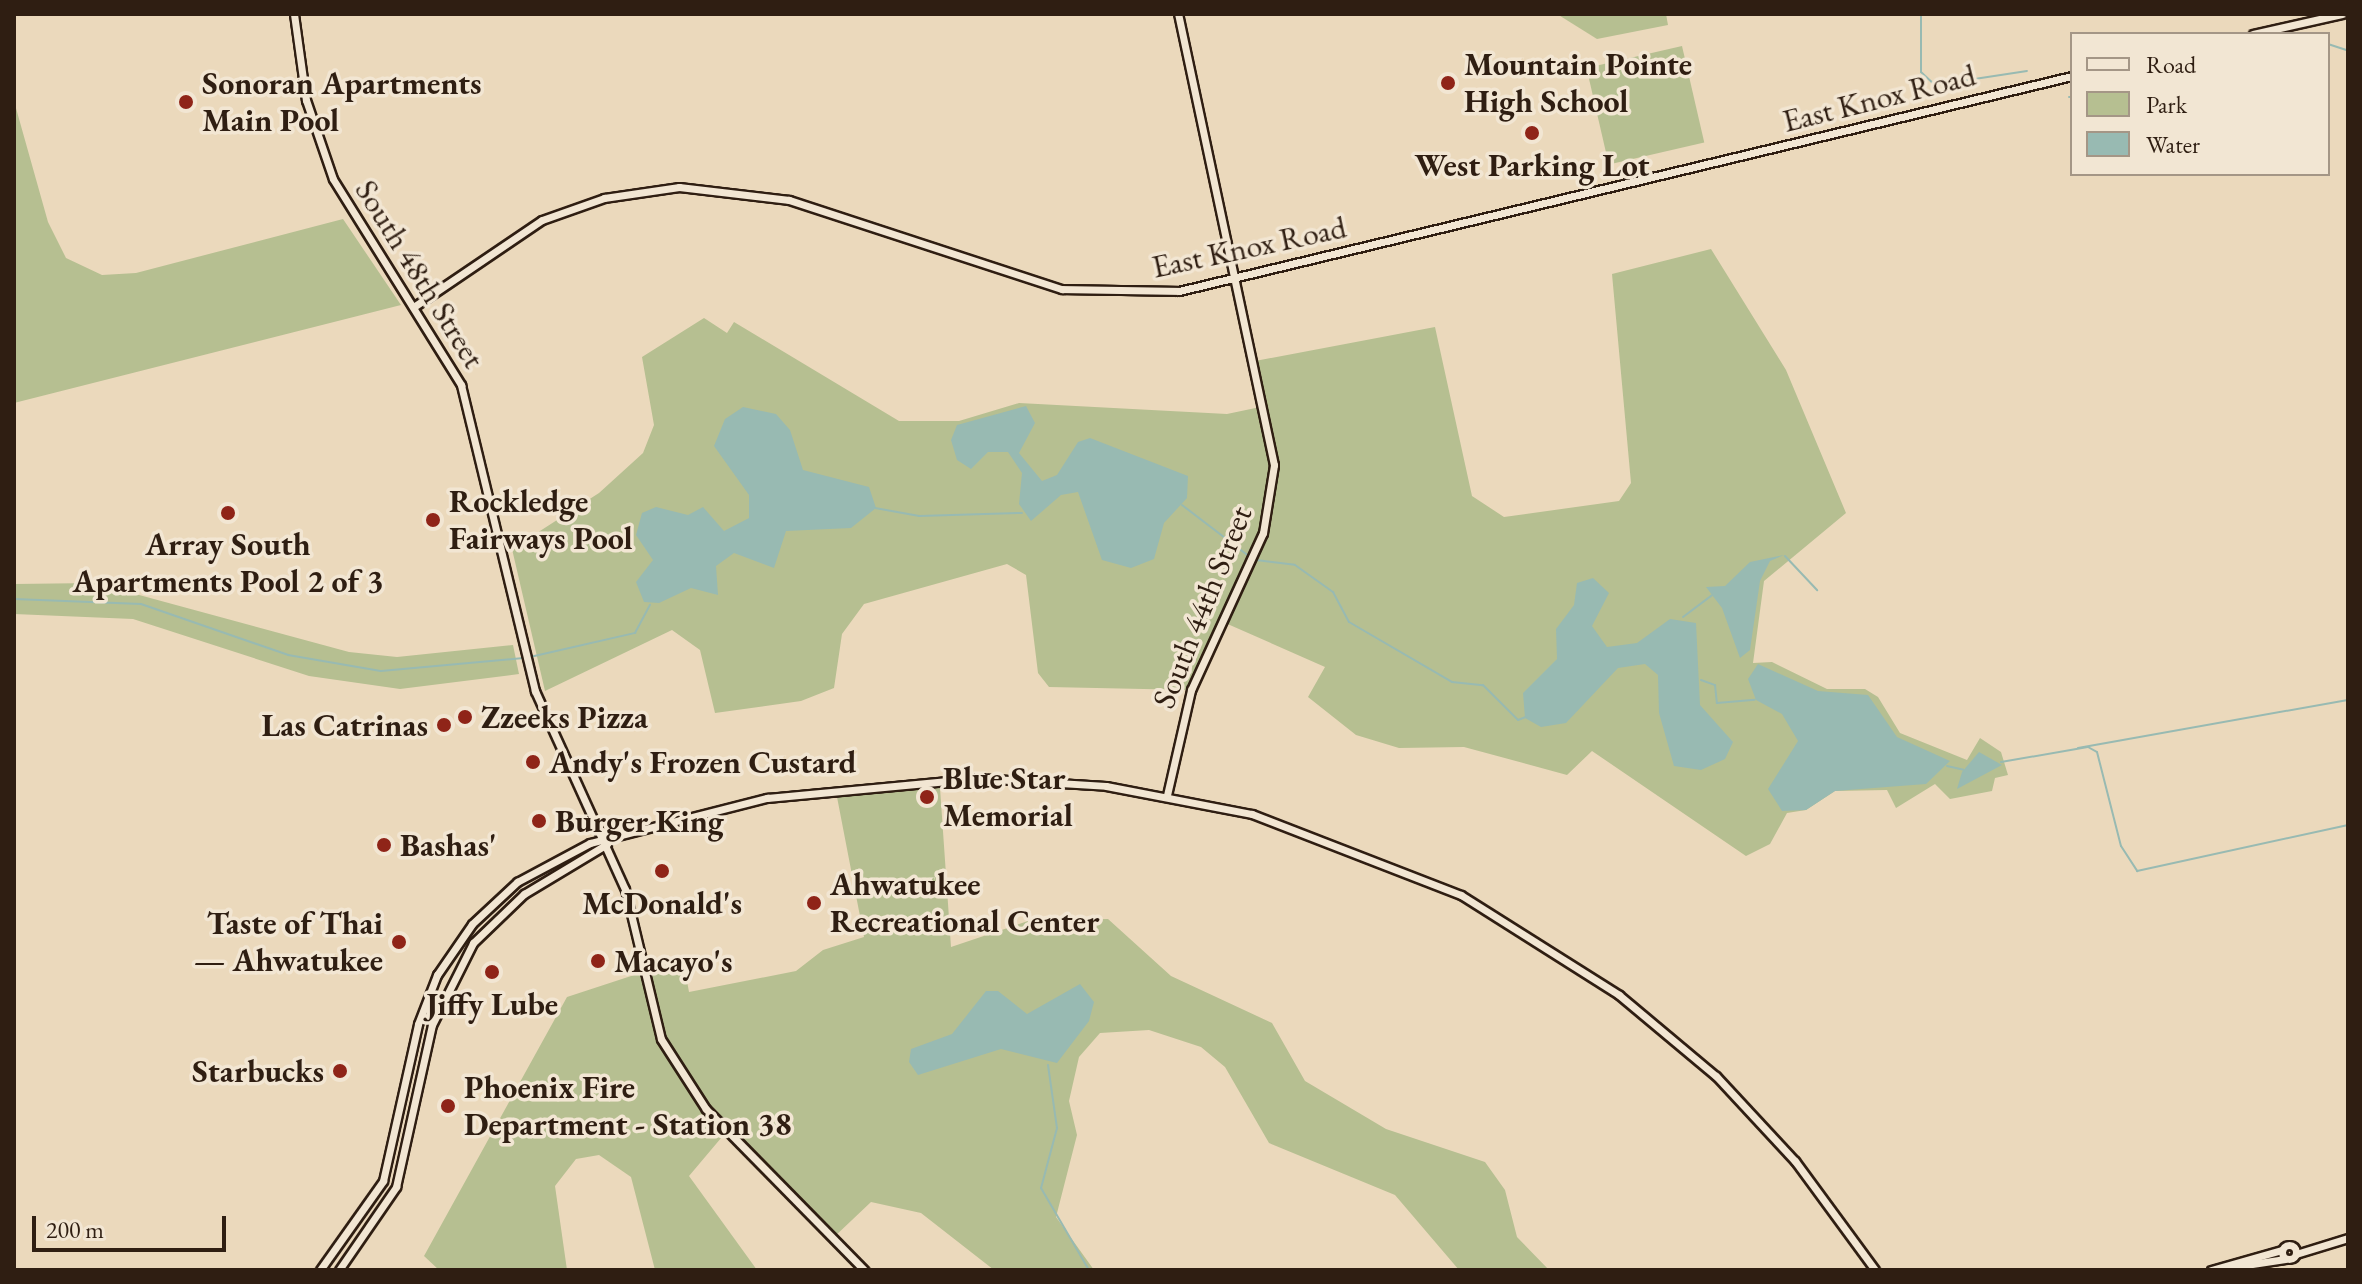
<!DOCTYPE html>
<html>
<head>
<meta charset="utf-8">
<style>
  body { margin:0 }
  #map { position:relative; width:2362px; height:1284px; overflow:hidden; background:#ebd9bc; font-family:"EB Garamond",serif }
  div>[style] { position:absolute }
  .green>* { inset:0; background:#b6bf91; transform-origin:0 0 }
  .water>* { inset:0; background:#98bab2 }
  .stream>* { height:2px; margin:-1px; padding:0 1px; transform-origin:1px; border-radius:1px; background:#98bab2 }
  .roads { filter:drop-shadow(2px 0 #2f1e12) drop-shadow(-2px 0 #2f1e12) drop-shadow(0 2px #2f1e12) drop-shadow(0 -2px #2f1e12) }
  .secondary>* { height:7px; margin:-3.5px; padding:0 3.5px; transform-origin:3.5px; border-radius:3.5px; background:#f2e6d3 }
  .secondary>.ring { margin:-3.5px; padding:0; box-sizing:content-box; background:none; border:7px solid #f2e6d3; border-radius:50% }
  .dots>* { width:22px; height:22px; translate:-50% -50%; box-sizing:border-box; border:4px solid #f2e6d3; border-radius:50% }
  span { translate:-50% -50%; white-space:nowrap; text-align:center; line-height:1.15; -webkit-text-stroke:7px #f2e6d3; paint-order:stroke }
  .poi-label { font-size:32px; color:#2f1e12; font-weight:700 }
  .left { translate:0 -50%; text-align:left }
  .right { translate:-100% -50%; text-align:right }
  .street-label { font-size:32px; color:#2f1e12 }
  .frame { position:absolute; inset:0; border:16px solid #2f1e12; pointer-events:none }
  .legend { position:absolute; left:2070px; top:32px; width:260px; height:144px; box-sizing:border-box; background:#f2e6d3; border:2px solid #a49686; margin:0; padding:10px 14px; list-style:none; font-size:24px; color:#2f1e12 }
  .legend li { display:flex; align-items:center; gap:16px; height:40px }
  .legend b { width:40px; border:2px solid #a49686 }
  .scale { position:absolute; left:32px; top:1216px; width:194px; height:36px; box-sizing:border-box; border:4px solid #2f1e12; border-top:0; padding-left:10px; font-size:24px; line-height:28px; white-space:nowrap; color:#2f1e12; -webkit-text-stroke:6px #f2e6d3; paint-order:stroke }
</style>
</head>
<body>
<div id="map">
  <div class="green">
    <i style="clip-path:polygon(1557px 14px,1666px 14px,1668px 25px,1597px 39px)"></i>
    <i style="left:1682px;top:46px;width:99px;height:98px;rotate:77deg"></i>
    <i style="clip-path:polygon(14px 101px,48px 222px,66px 258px,102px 275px,136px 273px,343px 219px,401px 305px,14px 403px)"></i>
    <i style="clip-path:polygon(1711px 249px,1786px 370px,1846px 513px,1764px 581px,1753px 663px,1772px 662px,1827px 689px,1865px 689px,1878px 697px,1900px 733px,1967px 760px,1980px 738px,2001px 752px,2008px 775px,1995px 778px,1992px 791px,1950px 799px,1935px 784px,1896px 808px,1887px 790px,1835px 791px,1806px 810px,1787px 813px,1770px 844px,1746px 856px,1592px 751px,1567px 775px,1464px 747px,1399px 748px,1356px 735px,1308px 697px,1325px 667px,1223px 622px,1191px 690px,1049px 687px,1038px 673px,1026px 575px,1007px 564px,864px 604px,842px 634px,834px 688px,801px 701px,715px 713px,700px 650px,672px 630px,545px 691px,512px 549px,599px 493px,643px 453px,654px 425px,642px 357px,704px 318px,727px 333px,734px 322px,899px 421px,959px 421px,1019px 403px,1227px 414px,1265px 406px,1255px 361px,1435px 327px,1472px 496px,1504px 517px,1619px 501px,1631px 483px,1612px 274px)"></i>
    <i style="clip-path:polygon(95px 583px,349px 652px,397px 657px,513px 645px,519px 674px,400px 689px,309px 676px,133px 619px,14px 614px,14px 584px)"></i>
    <i style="clip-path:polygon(940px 788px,951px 947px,1031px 920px,1108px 919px,1171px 976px,1272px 1023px,1305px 1081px,1386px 1129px,1485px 1162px,1505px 1190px,1517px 1237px,1549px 1270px,1459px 1270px,1395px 1195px,1269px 1143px,1225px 1067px,1201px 1047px,1149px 1030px,1100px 1033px,1079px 1057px,1069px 1101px,1077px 1135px,1056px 1217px,1094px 1270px,994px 1270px,921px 1213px,871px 1202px,833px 1238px,727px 1131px,689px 1176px,757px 1270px,655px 1270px,631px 1177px,599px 1155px,576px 1159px,555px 1186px,567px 1270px,439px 1270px,424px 1256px,567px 997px,683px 959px,689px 992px,796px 971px,823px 950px,864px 937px,837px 797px)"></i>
  </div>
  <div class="water">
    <i style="clip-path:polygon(1026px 406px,1035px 423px,1019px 453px,1042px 481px,1057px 475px,1078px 442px,1090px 438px,1188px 476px,1187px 498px,1164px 523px,1154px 559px,1131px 568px,1102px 560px,1078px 492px,1061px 495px,1031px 521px,1019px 504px,1022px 473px,1008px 452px,988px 452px,971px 469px,957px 460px,951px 440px,957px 425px)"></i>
    <i style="clip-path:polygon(743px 407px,776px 414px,790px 430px,803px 470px,869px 487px,876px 508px,851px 528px,786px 531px,774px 568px,734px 553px,716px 566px,718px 595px,691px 588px,659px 603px,644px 602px,636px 582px,653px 560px,636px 535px,642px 513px,656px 507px,688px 515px,703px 507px,724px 531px,749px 518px,749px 495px,714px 446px,725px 419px)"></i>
    <i style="clip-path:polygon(1784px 555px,1770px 561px,1760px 581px,1750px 650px,1740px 658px,1722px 608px,1706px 587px,1725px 586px,1750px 562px)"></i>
    <i style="clip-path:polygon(1593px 578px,1609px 593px,1592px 626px,1607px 647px,1637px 643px,1670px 619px,1696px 623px,1700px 705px,1733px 742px,1725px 759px,1701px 770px,1674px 766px,1659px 713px,1658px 675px,1645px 664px,1618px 668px,1566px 723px,1541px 727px,1525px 718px,1523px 693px,1557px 659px,1556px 629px,1574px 605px,1577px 583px)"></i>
    <i style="clip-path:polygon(1758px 664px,1818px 691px,1868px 695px,1897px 737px,1950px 761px,1926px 784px,1835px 791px,1806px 810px,1782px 811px,1768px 789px,1798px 741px,1782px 714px,1756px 700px,1748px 679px)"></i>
    <i style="clip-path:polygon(1979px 752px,2002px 765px,1957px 789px,1962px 772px)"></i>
    <i style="clip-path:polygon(1080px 984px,1094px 1002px,1089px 1021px,1057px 1063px,1001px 1049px,918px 1075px,909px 1062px,911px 1049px,952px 1034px,986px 991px,998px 991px,1027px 1014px)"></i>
  </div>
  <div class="stream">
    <i style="left:1921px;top:14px;width:58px;rotate:90deg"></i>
    <i style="left:1921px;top:72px;width:19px;rotate:43deg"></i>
    <i style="left:1935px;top:85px;width:93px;rotate:-8.7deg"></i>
    <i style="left:2328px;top:44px;width:20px;rotate:18deg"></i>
    <i style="left:2347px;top:50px;width:188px;rotate:89.7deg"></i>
    <i style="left:2069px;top:97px;width:3px"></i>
    <i style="left:1182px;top:505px;width:86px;rotate:37.4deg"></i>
    <i style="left:875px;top:508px;width:45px;rotate:10.3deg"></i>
    <i style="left:919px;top:516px;width:103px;rotate:-1.7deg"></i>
    <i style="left:1785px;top:556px;width:47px;rotate:46.7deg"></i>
    <i style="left:1256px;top:560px;width:39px;rotate:7deg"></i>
    <i style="left:1295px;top:565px;width:47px;rotate:35.4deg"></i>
    <i style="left:1333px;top:592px;width:34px;rotate:62deg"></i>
    <i style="left:1349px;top:622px;width:119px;rotate:30.2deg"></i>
    <i style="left:1452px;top:682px;width:31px;rotate:6deg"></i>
    <i style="left:1483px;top:685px;width:49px;rotate:45deg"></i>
    <i style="left:1518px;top:720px;width:9px;rotate:-21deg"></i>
    <i style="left:14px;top:599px;width:127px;rotate:2.3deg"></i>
    <i style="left:141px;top:604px;width:156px;rotate:19.1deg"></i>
    <i style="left:288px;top:655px;width:94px;rotate:9.8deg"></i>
    <i style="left:381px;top:671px;width:143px;rotate:-5.2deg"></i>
    <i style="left:1683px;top:617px;width:36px;rotate:-37deg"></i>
    <i style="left:530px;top:657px;width:108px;rotate:-12.9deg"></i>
    <i style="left:635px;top:633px;width:32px;rotate:-62deg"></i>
    <i style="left:1701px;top:680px;width:15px;rotate:20deg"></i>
    <i style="left:1715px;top:685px;width:18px;rotate:84deg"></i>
    <i style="left:1717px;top:703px;width:38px;rotate:-5deg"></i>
    <i style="left:2078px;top:748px;width:274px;rotate:-10.1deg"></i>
    <i style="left:2001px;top:762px;width:88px;rotate:-9.8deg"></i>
    <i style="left:2088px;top:747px;width:10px;rotate:29deg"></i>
    <i style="left:2097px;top:752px;width:97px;rotate:75.7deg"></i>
    <i style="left:2121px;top:846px;width:30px;rotate:57deg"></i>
    <i style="left:2137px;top:871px;width:216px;rotate:-12.3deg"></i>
    <i style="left:1947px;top:766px;width:17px;rotate:13deg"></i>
    <i style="left:1048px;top:1065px;width:64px;rotate:81.9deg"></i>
    <i style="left:1057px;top:1128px;width:62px;rotate:104.9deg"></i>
    <i style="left:1041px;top:1188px;width:95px;rotate:59.7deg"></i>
  </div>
  <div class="roads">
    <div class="secondary">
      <i style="left:294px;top:14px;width:87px;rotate:82.1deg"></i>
      <i style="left:306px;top:100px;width:83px;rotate:71.1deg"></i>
      <i style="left:333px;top:179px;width:243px;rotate:58.1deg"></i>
      <i style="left:461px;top:385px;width:315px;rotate:76.4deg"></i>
      <i style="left:535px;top:691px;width:217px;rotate:65.6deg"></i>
      <i style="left:625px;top:889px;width:154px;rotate:76.5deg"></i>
      <i style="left:661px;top:1039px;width:83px;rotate:57.3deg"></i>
      <i style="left:706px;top:1109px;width:226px;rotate:45.5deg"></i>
      <i style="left:2253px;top:34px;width:91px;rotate:-12.7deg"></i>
      <i style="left:415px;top:306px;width:153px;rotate:-34.1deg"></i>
      <i style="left:542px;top:220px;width:66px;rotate:-19.5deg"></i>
      <i style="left:604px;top:198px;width:76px;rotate:-8.3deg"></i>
      <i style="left:679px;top:187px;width:111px;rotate:6.7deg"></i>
      <i style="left:789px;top:200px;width:287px;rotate:18.1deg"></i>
      <i style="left:1062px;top:289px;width:117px;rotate:1deg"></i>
      <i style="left:1179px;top:291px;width:919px;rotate:-13.54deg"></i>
      <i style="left:1167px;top:795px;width:108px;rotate:-77.1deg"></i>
      <i style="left:1191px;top:690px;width:173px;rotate:-65.4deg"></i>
      <i style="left:1263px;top:533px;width:69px;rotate:-80.8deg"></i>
      <i style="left:1274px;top:465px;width:461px;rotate:-102deg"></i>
      <i class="ring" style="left:2282px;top:1245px;width:7px;height:7px"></i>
      <i style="left:2296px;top:1254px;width:54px;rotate:-17.1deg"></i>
      <i style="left:2219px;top:1269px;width:67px;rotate:-8.6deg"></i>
      <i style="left:320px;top:1270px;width:109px;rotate:-54.7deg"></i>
      <i style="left:383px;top:1181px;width:161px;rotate:-77.4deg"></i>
      <i style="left:418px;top:1024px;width:53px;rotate:-68.8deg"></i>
      <i style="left:437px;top:975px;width:62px;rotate:-55.5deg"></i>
      <i style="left:472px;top:924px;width:62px;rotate:-43deg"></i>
      <i style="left:517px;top:882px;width:83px;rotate:-28.1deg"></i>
      <i style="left:590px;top:843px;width:183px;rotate:-14.3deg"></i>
      <i style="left:767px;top:798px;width:211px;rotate:-5.4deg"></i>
      <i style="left:977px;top:778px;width:129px;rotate:3.5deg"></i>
      <i style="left:1106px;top:786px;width:149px;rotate:10.9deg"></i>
      <i style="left:1252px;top:814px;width:224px;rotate:21.2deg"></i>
      <i style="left:1461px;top:895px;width:187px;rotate:32.3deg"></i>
      <i style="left:1619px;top:995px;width:126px;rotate:39.9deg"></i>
      <i style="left:1716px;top:1076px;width:116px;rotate:47.1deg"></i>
      <i style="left:1795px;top:1161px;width:135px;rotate:53.7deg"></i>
      <i style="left:339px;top:1270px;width:101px;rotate:-55.5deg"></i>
      <i style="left:396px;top:1187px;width:166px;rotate:-77.5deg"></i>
      <i style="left:432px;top:1025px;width:92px;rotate:-63.4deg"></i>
      <i style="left:473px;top:943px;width:71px;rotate:-43.9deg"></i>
      <i style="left:524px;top:894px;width:97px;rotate:-31.1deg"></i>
      <i style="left:2211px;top:1270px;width:74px;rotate:-15.7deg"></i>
    </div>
  </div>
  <div class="dots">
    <i style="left:1448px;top:83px;background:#8f2418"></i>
    <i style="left:186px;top:102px;background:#8f2418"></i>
    <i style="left:1532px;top:133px;background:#8f2418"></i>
    <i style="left:228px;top:513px;background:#8f2418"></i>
    <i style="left:433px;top:520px;background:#8f2418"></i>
    <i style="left:465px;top:717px;background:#8f2418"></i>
    <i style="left:444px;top:725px;background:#8f2418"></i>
    <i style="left:533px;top:762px;background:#8f2418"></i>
    <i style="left:927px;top:797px;background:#8f2418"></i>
    <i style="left:539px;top:821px;background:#8f2418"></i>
    <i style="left:384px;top:845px;background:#8f2418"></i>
    <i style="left:662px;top:871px;background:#8f2418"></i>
    <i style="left:814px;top:903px;background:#8f2418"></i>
    <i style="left:399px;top:942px;background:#8f2418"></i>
    <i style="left:598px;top:961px;background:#8f2418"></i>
    <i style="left:492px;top:972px;background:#8f2418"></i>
    <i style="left:340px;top:1071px;background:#8f2418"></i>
    <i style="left:448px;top:1106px;background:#8f2418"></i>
  </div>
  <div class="poi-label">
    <span class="left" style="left:1464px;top:83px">Mountain Pointe<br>High School</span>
    <span class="left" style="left:202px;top:102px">Sonoran Apartments<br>Main Pool</span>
    <span style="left:1532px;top:165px">West Parking Lot</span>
    <span class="left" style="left:449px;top:520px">Rockledge<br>Fairways Pool</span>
    <span style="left:228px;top:563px">Array South<br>Apartments Pool 2 of 3</span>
    <span class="left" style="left:481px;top:717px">Zzeeks Pizza</span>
    <span class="right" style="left:428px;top:725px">Las Catrinas</span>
    <span class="left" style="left:549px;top:762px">Andy's Frozen Custard</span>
    <span class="left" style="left:943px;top:797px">Blue Star<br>Memorial</span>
    <span class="left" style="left:555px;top:821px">Burger King</span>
    <span class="left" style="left:400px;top:845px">Bashas'</span>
    <span class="left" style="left:830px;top:903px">Ahwatukee<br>Recreational Center</span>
    <span style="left:662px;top:903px">McDonald's</span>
    <span class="right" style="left:383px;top:942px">Taste of Thai<br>— Ahwatukee</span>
    <span class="left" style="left:614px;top:961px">Macayo's</span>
    <span style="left:492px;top:1004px">Jiffy Lube</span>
    <span class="right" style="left:324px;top:1071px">Starbucks</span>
    <span class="left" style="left:464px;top:1106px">Phoenix Fire<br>Department - Station 38</span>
  </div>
  <div class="street-label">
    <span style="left:1879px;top:98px;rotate:-14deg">East Knox Road</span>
    <span style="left:1249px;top:247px;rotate:-12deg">East Knox Road</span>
    <span style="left:420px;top:274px;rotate:58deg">South 48th Street</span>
    <span style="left:1202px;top:607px;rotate:-68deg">South 44th Street</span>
  </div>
  <div class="frame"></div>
  <ul class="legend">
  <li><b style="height:10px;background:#f2e6d3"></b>Road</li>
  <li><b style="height:22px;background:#b6bf91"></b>Park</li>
  <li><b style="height:22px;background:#98bab2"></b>Water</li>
  </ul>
  <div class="scale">200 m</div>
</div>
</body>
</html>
